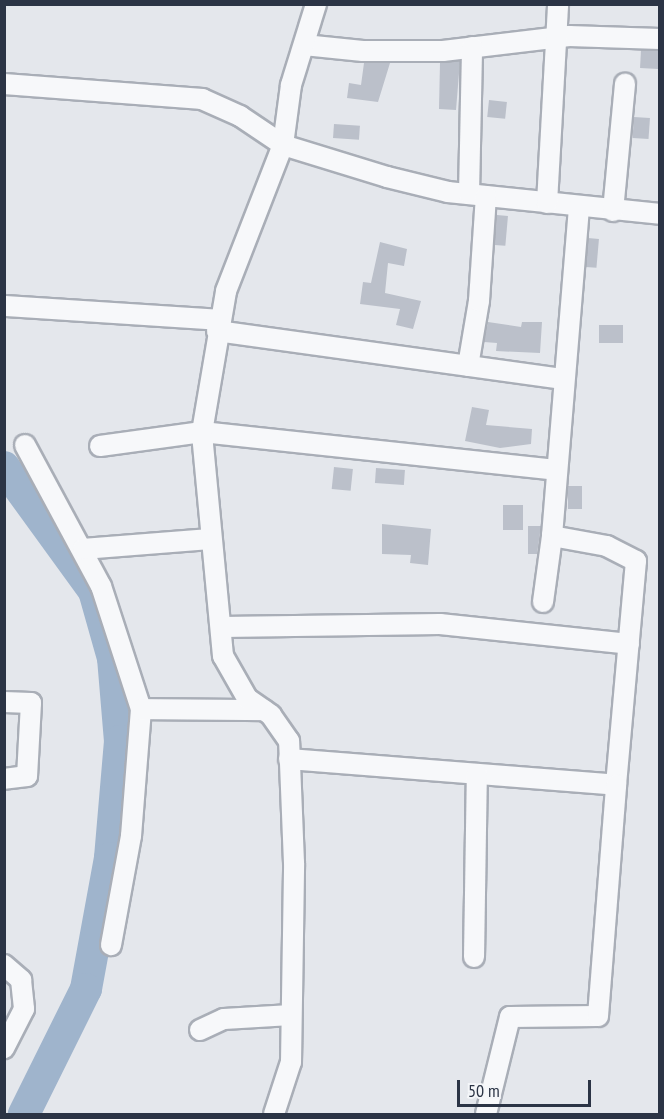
<!DOCTYPE html>
<html>
<head>
<meta charset="utf-8">
<style>
  body { margin:0 }
  #map { position:relative; width:664px; height:1119px; overflow:hidden; background:#e4e7ec; font-family:"PT Sans Narrow",sans-serif }
  div>[style] { position:absolute }
  .river>* { height:32px; margin:-16px; padding:0 16px; transform-origin:16px; border-radius:16px; background:#9fb4cc }
  .building>* { inset:0; background:#bbc0ca; transform-origin:0 0 }
  .roads { filter:drop-shadow(2px 0 #a9aeb7) drop-shadow(-2px 0 #a9aeb7) drop-shadow(0 2px #a9aeb7) drop-shadow(0 -2px #a9aeb7) }
  .street>* { height:20px; margin:-10px; padding:0 10px; transform-origin:10px; border-radius:10px; background:#f7f8fa }
  span { translate:-50% -50%; white-space:nowrap; text-align:center; line-height:1.15; -webkit-text-stroke:4.5px #f4f6f9; paint-order:stroke }
  .frame { position:absolute; inset:0; border:6px solid #2b3445; pointer-events:none }
  .scale { position:absolute; left:457px; top:1080px; width:134px; height:27px; box-sizing:border-box; border:3px solid #2b3445; border-top:0; padding-left:8px; font-size:18px; line-height:21px; white-space:nowrap; color:#2b3445; -webkit-text-stroke:4px #f4f6f9; paint-order:stroke }
</style>
</head>
<body>
<div id="map">
  <div class="river">
    <i style="left:4px;top:467px;width:153px;rotate:54deg"></i>
    <i style="left:94px;top:591px;width:70px;rotate:74.2deg"></i>
    <i style="left:113px;top:658px;width:83px;rotate:85.2deg"></i>
    <i style="left:120px;top:741px;width:117px;rotate:94.9deg"></i>
    <i style="left:110px;top:858px;width:133px;rotate:100.4deg"></i>
    <i style="left:86px;top:989px;width:140px;rotate:116.4deg"></i>
  </div>
  <div class="building">
    <i style="left:641px;top:50px;width:18px;height:18px;rotate:3deg"></i>
    <i style="clip-path:polygon(460px 61px,456px 110px,439px 109px,440px 63px)"></i>
    <i style="clip-path:polygon(364px 63px,390px 63px,378px 102px,347px 98px,349px 83px,361px 85px)"></i>
    <i style="left:489px;top:100px;width:18px;height:17px;rotate:6deg"></i>
    <i style="left:634px;top:117px;width:16px;height:21px;rotate:4deg"></i>
    <i style="left:334px;top:124px;width:26px;height:14px;rotate:4deg"></i>
    <i style="left:497px;top:215px;width:11px;height:30px;rotate:5deg"></i>
    <i style="left:588px;top:238px;width:11px;height:29px;rotate:5deg"></i>
    <i style="clip-path:polygon(380px 242px,407px 249px,404px 266px,388px 263px,385px 293px,421px 301px,413px 329px,396px 325px,400px 309px,360px 304px,363px 282px,371px 283px)"></i>
    <i style="clip-path:polygon(488px 322px,521px 327px,522px 322px,542px 322px,540px 353px,496px 351px,497px 343px,484px 342px)"></i>
    <i style="left:599px;top:325px;width:24px;height:18px"></i>
    <i style="clip-path:polygon(472px 407px,489px 410px,486px 425px,532px 429px,531px 444px,500px 448px,465px 441px)"></i>
    <i style="left:334px;top:467px;width:19px;height:22px;rotate:6deg"></i>
    <i style="left:376px;top:468px;width:29px;height:15px;rotate:4deg"></i>
    <i style="left:568px;top:486px;width:14px;height:23px"></i>
    <i style="left:503px;top:505px;width:20px;height:25px"></i>
    <i style="clip-path:polygon(382px 524px,431px 529px,428px 565px,410px 563px,411px 555px,382px 554px)"></i>
    <i style="clip-path:polygon(528px 526px,541px 526px,537px 554px,528px 554px)"></i>
  </div>
  <div class="roads">
    <div class="street">
      <i style="left:304px;top:45px;width:59px;rotate:5.8deg"></i>
      <i style="left:363px;top:51px;width:80px"></i>
      <i style="left:443px;top:51px;width:127px;rotate:-6.8deg"></i>
      <i style="left:569px;top:36px;width:91px;rotate:1.9deg"></i>
      <i style="left:4px;top:84px;width:199px;rotate:4.3deg"></i>
      <i style="left:202px;top:99px;width:42px;rotate:24.1deg"></i>
      <i style="left:240px;top:116px;width:52px;rotate:34deg"></i>
      <i style="left:283px;top:145px;width:109px;rotate:17.1deg"></i>
      <i style="left:387px;top:177px;width:63px;rotate:13.8deg"></i>
      <i style="left:448px;top:192px;width:213px;rotate:5.9deg"></i>
      <i style="left:469px;top:194px;width:147px;rotate:-88.8deg"></i>
      <i style="left:547px;top:203px;width:199px;rotate:-86.8deg"></i>
      <i style="left:613px;top:211px;width:128px;rotate:-84.6deg"></i>
      <i style="left:5px;top:306px;width:215px;rotate:3.7deg"></i>
      <i style="left:217px;top:331px;width:348px;rotate:7.9deg"></i>
      <i style="left:468px;top:366px;width:66px;rotate:-80.4deg"></i>
      <i style="left:479px;top:301px;width:105px;rotate:-86.2deg"></i>
      <i style="left:25px;top:445px;width:160px;rotate:61.7deg"></i>
      <i style="left:101px;top:586px;width:129px;rotate:72deg"></i>
      <i style="left:141px;top:709px;width:127px;rotate:94.5deg"></i>
      <i style="left:131px;top:836px;width:111px;rotate:100.4deg"></i>
      <i style="left:100px;top:446px;width:103px;rotate:-7.8deg"></i>
      <i style="left:202px;top:432px;width:356px;rotate:6.1deg"></i>
      <i style="left:83px;top:549px;width:127px;rotate:-4.5deg"></i>
      <i style="left:543px;top:602px;width:67px;rotate:-82.2deg"></i>
      <i style="left:222px;top:627px;width:218px;rotate:-0.8deg"></i>
      <i style="left:440px;top:624px;width:190px;rotate:6deg"></i>
      <i style="left:4px;top:702px;width:27px;rotate:2deg"></i>
      <i style="left:31px;top:703px;width:73px;rotate:93.1deg"></i>
      <i style="left:27px;top:776px;width:23px;rotate:173deg"></i>
      <i style="left:141px;top:709px;width:123px;rotate:0.5deg"></i>
      <i style="left:289px;top:759px;width:328px;rotate:4.5deg"></i>
      <i style="left:616px;top:785px;width:225px;rotate:-84.9deg"></i>
      <i style="left:636px;top:561px;width:33px;rotate:-153deg"></i>
      <i style="left:607px;top:546px;width:56px;rotate:-169.7deg"></i>
      <i style="left:552px;top:536px;width:330px;rotate:-85.3deg"></i>
      <i style="left:474px;top:957px;width:183px;rotate:-89.1deg"></i>
      <i style="left:4px;top:965px;width:23px;rotate:41deg"></i>
      <i style="left:21px;top:980px;width:29px;rotate:84deg"></i>
      <i style="left:24px;top:1009px;width:44px;rotate:117.1deg"></i>
      <i style="left:200px;top:1030px;width:26px;rotate:-25deg"></i>
      <i style="left:224px;top:1019px;width:67px;rotate:-3.4deg"></i>
      <i style="left:274px;top:1114px;width:55px;rotate:-71.9deg"></i>
      <i style="left:291px;top:1062px;width:199px;rotate:-89.1deg"></i>
      <i style="left:294px;top:863px;width:122px;rotate:-92.3deg"></i>
      <i style="left:289px;top:741px;width:32px;rotate:-125deg"></i>
      <i style="left:271px;top:715px;width:29px;rotate:-145deg"></i>
      <i style="left:247px;top:698px;width:48px;rotate:-119.7deg"></i>
      <i style="left:223px;top:656px;width:225px;rotate:-95.4deg"></i>
      <i style="left:202px;top:432px;width:143px;rotate:-80.3deg"></i>
      <i style="left:226px;top:291px;width:157px;rotate:-68.7deg"></i>
      <i style="left:283px;top:145px;width:61px;rotate:-82.4deg"></i>
      <i style="left:291px;top:85px;width:85px;rotate:-72.8deg"></i>
      <i style="left:486px;top:1114px;width:100px;rotate:-76.1deg"></i>
      <i style="left:510px;top:1017px;width:88px;rotate:-0.7deg"></i>
      <i style="left:598px;top:1016px;width:232px;rotate:-85.5deg"></i>
    </div>
  </div>
  <div class="frame"></div>
  <div class="scale">50 m</div>
</div>
</body>
</html>
